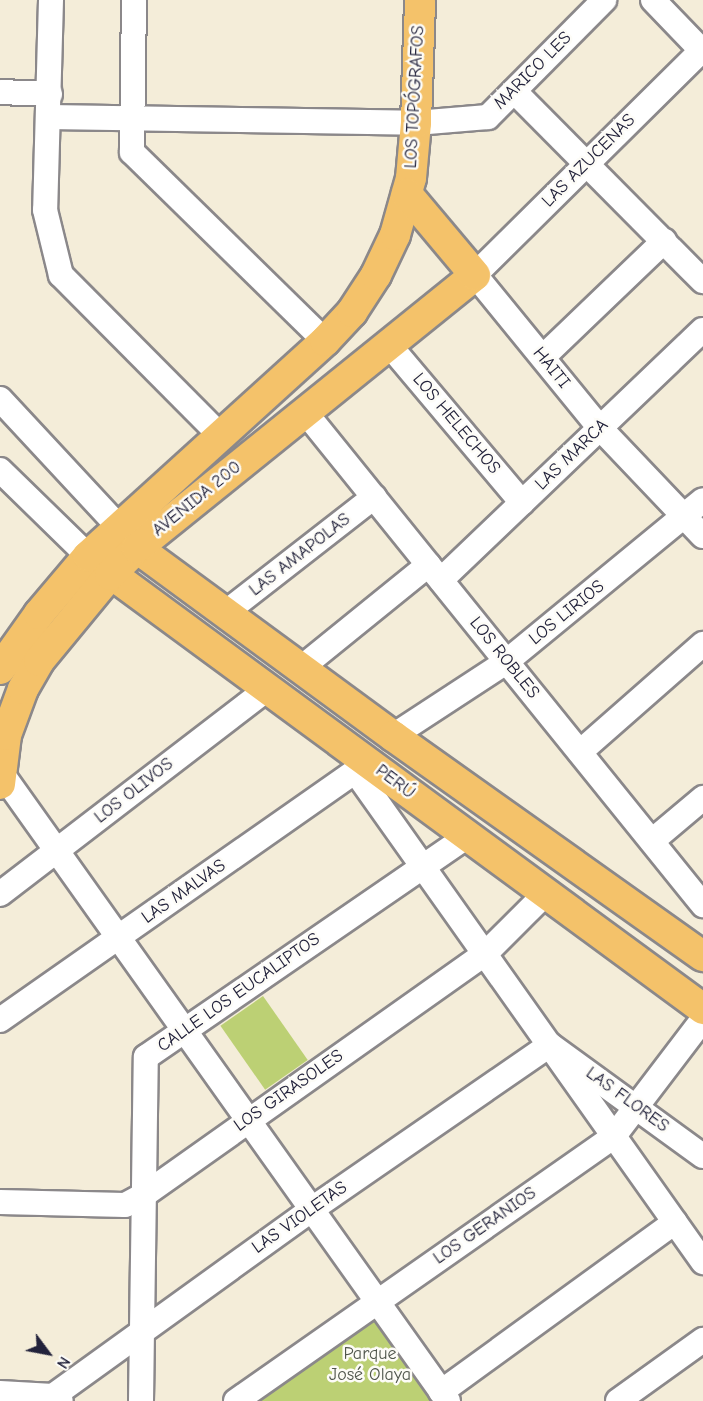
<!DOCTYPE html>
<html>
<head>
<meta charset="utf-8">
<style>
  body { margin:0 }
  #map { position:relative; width:703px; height:1401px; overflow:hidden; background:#f4edd9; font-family:"Comic Neue",sans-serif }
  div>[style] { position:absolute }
  .green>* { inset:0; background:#bcd074; transform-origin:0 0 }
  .roads { filter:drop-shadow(2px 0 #8b888a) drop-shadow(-2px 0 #8b888a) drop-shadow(0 2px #8b888a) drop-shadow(0 -2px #8b888a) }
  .minor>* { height:24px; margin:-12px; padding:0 12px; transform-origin:12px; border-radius:12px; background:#fff }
  .major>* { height:30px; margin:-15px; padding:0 15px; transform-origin:15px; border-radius:15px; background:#f4c26a }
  span { translate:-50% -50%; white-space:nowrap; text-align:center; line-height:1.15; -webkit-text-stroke:5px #fdfcf7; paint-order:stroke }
  .street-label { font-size:18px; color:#22223b }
  .park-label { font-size:18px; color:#50564c }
  .north { position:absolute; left:18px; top:1323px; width:60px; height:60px; -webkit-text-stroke:4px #fdfcf7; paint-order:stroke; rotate:122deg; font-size:16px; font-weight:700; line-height:24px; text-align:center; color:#22223b }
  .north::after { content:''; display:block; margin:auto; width:21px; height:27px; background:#22223b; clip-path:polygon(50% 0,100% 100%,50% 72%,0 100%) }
</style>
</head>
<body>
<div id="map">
  <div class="green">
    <i style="left:263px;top:996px;width:78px;height:52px;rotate:55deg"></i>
    <i style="clip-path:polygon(377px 1313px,440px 1401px,257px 1401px)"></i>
  </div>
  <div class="roads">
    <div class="minor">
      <i style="left:51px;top:0;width:210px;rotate:91.6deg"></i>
      <i style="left:45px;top:210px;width:67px;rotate:76.2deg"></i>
      <i style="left:61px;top:275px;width:228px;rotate:45.2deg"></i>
      <i style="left:134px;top:0;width:152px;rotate:90.8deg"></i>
      <i style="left:132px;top:152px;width:270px;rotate:44.4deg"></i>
      <i style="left:653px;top:0;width:72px;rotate:46.1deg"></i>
      <i style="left:703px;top:49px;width:321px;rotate:135.3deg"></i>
      <i style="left:475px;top:275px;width:198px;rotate:50.8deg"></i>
      <i style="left:600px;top:428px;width:149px;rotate:46.4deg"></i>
      <i style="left:514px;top:91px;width:268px;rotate:45.2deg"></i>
      <i style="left:0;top:92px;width:50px;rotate:2.3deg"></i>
      <i style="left:49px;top:117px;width:367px;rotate:0.9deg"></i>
      <i style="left:416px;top:123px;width:72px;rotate:-4.8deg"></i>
      <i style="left:488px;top:117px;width:165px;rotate:-45.2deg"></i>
      <i style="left:390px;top:346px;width:205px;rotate:49.9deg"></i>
      <i style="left:543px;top:357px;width:168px;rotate:-43.8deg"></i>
      <i style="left:0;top:399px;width:173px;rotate:47.1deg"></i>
      <i style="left:305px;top:412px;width:634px;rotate:51.09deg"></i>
      <i style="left:0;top:470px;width:123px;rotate:44.3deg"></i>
      <i style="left:441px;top:580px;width:362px;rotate:-43.7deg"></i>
      <i style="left:225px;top:613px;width:189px;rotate:-37.9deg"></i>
      <i style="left:301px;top:668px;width:164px;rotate:-39deg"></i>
      <i style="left:393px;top:736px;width:135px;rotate:-33.2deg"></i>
      <i style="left:506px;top:662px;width:255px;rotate:-39.4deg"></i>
      <i style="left:580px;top:752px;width:164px;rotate:-41.3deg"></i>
      <i style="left:0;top:771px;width:773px;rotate:54.58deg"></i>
      <i style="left:355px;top:771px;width:602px;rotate:54.67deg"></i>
      <i style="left:652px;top:841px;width:67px;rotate:-40.1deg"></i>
      <i style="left:0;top:894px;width:338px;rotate:-37.5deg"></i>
      <i style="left:0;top:1020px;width:449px;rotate:-35deg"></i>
      <i style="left:0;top:1202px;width:125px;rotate:1.4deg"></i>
      <i style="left:125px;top:1205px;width:21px;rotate:-28deg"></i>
      <i style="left:144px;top:1195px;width:418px;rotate:-35.3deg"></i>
      <i style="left:485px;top:954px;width:85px;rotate:-45deg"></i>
      <i style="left:441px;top:1392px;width:289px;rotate:-36deg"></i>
      <i style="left:0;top:1393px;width:53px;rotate:3.2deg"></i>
      <i style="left:53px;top:1396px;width:9px;rotate:32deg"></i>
      <i style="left:53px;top:1396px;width:319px;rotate:-35.8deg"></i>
      <i style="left:312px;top:1209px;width:289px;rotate:-34.6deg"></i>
      <i style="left:550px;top:1045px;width:189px;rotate:36deg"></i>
      <i style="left:141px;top:1401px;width:344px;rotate:-89.2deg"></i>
      <i style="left:146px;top:1057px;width:390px;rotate:-34.5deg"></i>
      <i style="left:236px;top:1401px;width:462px;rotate:-35deg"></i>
      <i style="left:614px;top:1136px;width:147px;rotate:-52.7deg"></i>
      <i style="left:618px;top:1401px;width:105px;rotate:-35.7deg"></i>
    </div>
    <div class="major">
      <i style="left:124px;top:534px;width:19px;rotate:47deg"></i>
      <i style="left:137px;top:548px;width:318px;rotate:36.3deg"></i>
      <i style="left:393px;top:736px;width:380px;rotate:35.4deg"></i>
      <i style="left:95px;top:562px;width:755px;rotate:36.32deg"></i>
      <i style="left:0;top:669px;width:67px;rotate:-54.7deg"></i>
      <i style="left:39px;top:614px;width:76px;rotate:-49.8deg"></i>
      <i style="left:88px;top:556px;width:320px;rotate:-42.2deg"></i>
      <i style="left:325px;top:341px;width:40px;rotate:-47deg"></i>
      <i style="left:352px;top:312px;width:44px;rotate:-57deg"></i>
      <i style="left:376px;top:275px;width:44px;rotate:-64.6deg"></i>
      <i style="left:395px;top:235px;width:59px;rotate:-74.3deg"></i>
      <i style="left:411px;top:178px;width:55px;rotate:-84.8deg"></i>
      <i style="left:416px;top:123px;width:123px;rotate:-88.1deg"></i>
      <i style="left:0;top:784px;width:49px;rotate:-83deg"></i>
      <i style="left:6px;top:735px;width:49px;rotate:-69.7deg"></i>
      <i style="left:23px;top:689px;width:32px;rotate:-60deg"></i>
      <i style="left:39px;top:661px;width:112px;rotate:-50.5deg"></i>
      <i style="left:110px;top:575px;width:38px;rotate:-45deg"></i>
      <i style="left:137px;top:548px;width:434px;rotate:-38.9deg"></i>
      <i style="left:475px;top:275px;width:106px;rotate:-130deg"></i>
    </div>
  </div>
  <div class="street-label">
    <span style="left:533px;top:71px;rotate:-45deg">MARICO LES</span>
    <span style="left:415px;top:97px;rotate:-87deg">LOS TOPÓGRAFOS</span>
    <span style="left:589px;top:161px;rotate:-45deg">LAS AZUCENAS</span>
    <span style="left:551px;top:368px;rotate:51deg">HAITI</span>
    <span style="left:456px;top:424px;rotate:50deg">LOS HELECHOS</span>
    <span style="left:572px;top:455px;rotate:-44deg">LAS MARCA</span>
    <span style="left:197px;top:499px;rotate:-39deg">AVENIDA 200</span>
    <span style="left:300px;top:555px;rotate:-38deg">LAS AMAPOLAS</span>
    <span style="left:567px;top:613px;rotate:-39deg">LOS LIRIOS</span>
    <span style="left:504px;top:658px;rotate:51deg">LOS ROBLES</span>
    <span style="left:395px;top:782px;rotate:37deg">PERÚ</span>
    <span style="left:134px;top:791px;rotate:-38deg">LOS OLIVOS</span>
    <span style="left:184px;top:892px;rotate:-35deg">LAS MALVAS</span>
    <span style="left:239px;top:993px;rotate:-35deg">CALLE LOS EUCALIPTOS</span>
    <span style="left:289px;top:1091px;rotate:-35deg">LOS GIRASOLES</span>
    <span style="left:627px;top:1100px;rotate:36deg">LAS FLORES</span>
    <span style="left:300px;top:1218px;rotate:-35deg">LAS VIOLETAS</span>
    <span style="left:485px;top:1226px;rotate:-35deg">LOS GERANIOS</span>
  </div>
  <div class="park-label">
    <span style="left:370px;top:1365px">Parque<br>José Olaya</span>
  </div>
  <div class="north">N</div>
</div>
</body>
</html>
